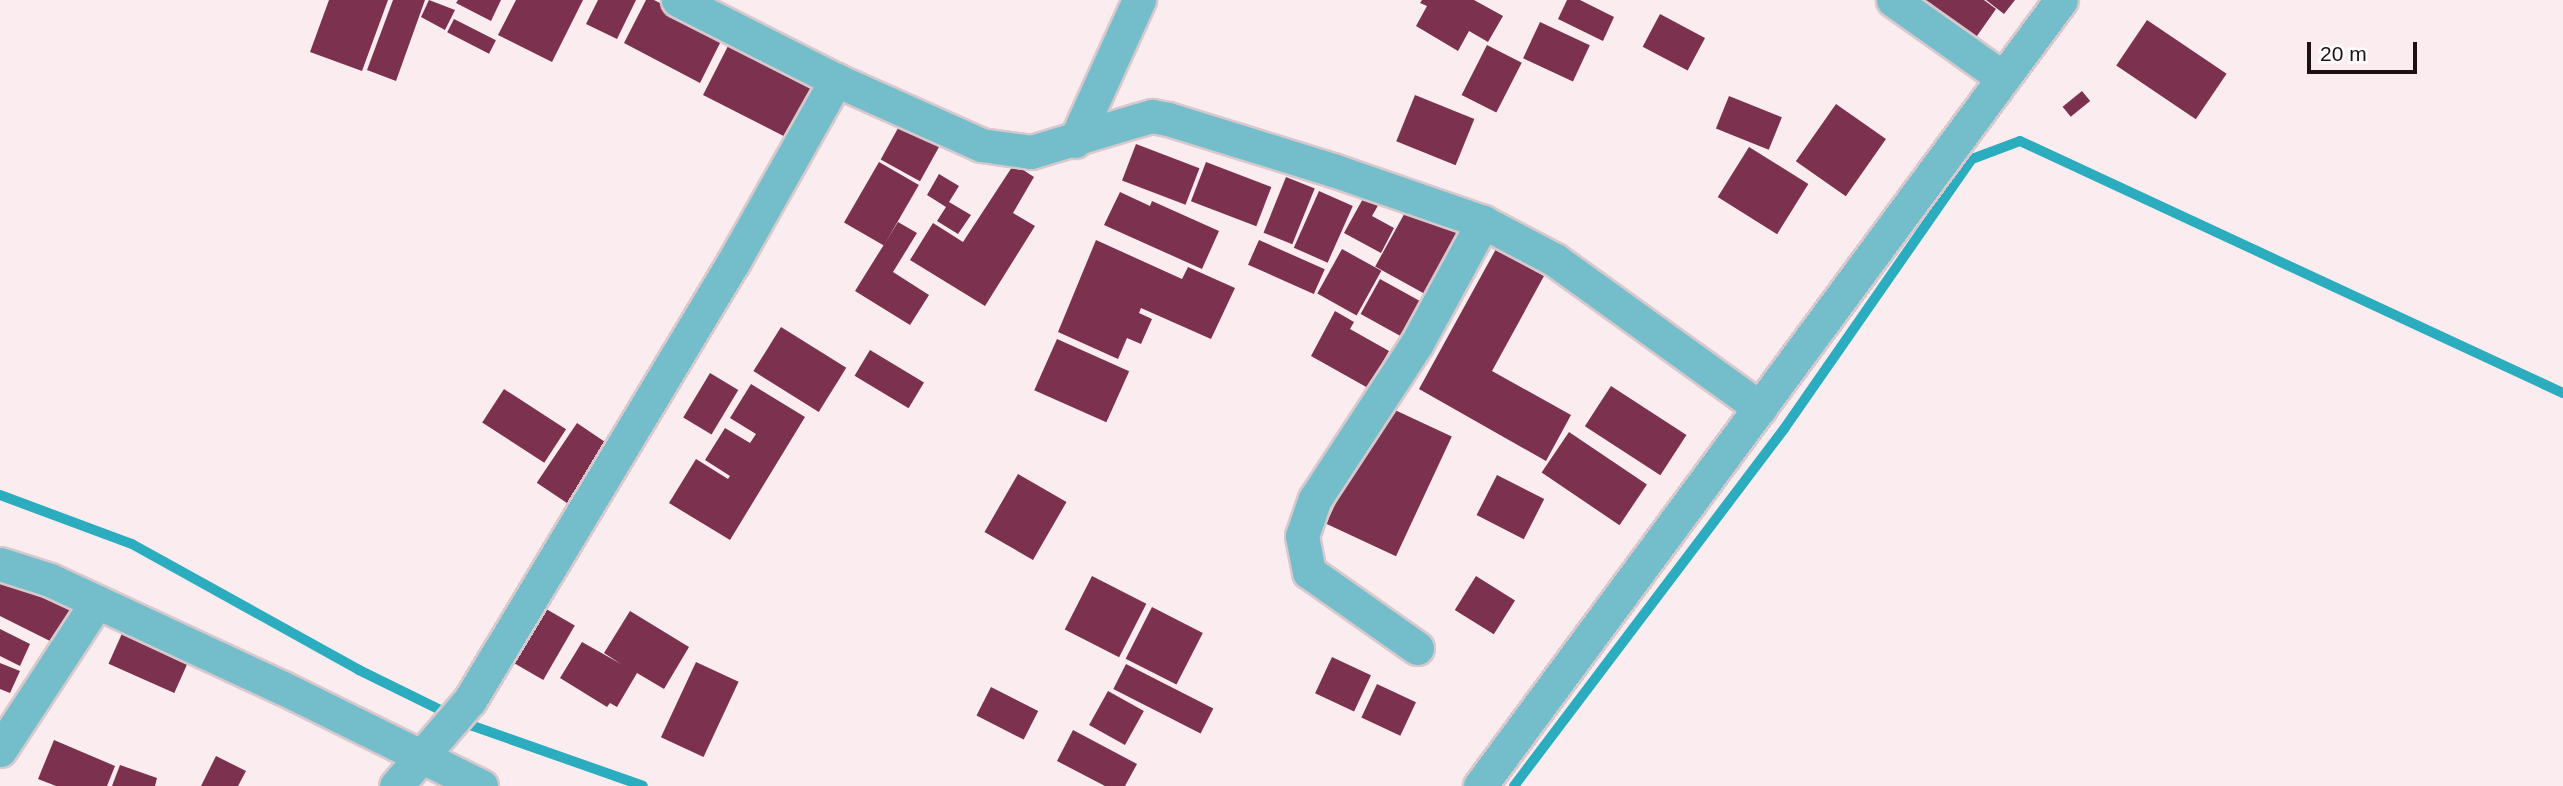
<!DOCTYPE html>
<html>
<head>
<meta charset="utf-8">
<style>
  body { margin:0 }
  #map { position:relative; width:2563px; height:786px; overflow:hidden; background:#fbecf0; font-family:Helvetica,sans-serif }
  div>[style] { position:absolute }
  .stream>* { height:10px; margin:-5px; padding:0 5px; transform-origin:5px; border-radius:5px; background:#2bacbf }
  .building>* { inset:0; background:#7c314f; transform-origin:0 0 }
  .roads { filter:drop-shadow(2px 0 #d7c9cd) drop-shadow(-2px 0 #d7c9cd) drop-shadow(0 2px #d7c9cd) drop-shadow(0 -2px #d7c9cd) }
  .street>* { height:33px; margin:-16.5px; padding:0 16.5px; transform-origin:16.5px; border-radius:16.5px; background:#74becb }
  span { translate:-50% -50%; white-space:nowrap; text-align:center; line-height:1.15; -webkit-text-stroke:7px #fdfdfd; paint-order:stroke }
  .scale { position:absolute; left:2307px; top:42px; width:110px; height:32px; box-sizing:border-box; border:4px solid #1d1115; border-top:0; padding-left:9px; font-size:21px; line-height:24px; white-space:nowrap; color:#1d1115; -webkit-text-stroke:5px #fdfdfd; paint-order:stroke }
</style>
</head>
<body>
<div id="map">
  <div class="stream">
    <i style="left:0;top:495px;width:141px;rotate:20.4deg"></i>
    <i style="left:132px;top:544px;width:260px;rotate:29deg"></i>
    <i style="left:359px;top:670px;width:127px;rotate:26.2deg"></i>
    <i style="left:473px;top:726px;width:180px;rotate:19.4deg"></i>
    <i style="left:1514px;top:786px;width:448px;rotate:-52.9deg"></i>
    <i style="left:1784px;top:429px;width:329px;rotate:-55.2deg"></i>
    <i style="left:1972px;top:159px;width:51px;rotate:-20.6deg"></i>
    <i style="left:2020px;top:141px;width:599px;rotate:24.9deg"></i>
  </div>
  <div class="building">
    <i style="clip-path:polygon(329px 0,388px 0,362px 71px,310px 52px)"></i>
    <i style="clip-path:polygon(393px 0,425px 0,396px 81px,367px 70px)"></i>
    <i style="clip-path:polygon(429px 0,455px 10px,445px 30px,421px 17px)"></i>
    <i style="clip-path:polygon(458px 0,501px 0,491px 21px,456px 3px)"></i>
    <i style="clip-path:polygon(516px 0,583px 0,552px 62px,498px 35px)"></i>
    <i style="clip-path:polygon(598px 0,636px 0,617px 39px,586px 24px)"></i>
    <i style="clip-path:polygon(646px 0,654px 0,724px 35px,700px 83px,624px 43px)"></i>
    <i style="clip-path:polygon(1422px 0,1474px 0,1503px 16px,1488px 42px,1469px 31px,1458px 51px,1416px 26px,1427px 6px,1420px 3px)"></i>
    <i style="clip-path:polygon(1567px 0,1580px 0,1614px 17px,1603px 41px,1558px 19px)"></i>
    <i style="clip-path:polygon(1915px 0,1984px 0,1996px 9px,1972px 43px)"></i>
    <i style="clip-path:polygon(1986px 0,2015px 0,2004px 14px)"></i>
    <i style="left:1660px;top:14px;width:51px;height:37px;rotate:28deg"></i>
    <i style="left:454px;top:19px;width:47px;height:15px;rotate:27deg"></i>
    <i style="left:2147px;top:20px;width:96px;height:55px;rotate:34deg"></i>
    <i style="left:1540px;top:22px;width:55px;height:40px;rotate:25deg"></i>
    <i style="left:1487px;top:45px;width:39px;height:56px;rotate:27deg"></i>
    <i style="left:728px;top:46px;width:103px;height:55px;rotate:27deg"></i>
    <i style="left:2082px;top:91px;width:13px;height:25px;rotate:51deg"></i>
    <i style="left:1415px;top:95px;width:64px;height:50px;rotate:22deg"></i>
    <i style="left:1729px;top:96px;width:57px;height:35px;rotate:22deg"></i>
    <i style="left:1836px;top:104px;width:61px;height:70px;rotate:35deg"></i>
    <i style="left:902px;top:121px;width:45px;height:44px;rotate:29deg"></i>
    <i style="left:1136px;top:144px;width:68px;height:39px;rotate:21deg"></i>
    <i style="left:1749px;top:147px;width:70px;height:59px;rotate:32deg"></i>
    <i style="left:879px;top:162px;width:46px;height:70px;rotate:30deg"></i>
    <i style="left:1206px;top:162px;width:70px;height:42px;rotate:21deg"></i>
    <i style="clip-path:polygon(1014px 164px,1034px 177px,1013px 213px,1035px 226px,985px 306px,910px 260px,933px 223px,963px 242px)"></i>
    <i style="clip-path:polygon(939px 174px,959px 186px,949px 202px,971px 215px,958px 234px,937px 221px,946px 207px,927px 195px)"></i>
    <i style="left:1286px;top:177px;width:31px;height:60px;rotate:22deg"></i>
    <i style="clip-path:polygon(1370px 186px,1384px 195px,1372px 216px,1394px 228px,1381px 253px,1344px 233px)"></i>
    <i style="left:1319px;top:191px;width:37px;height:62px;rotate:24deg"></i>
    <i style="clip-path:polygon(1120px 192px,1150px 206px,1152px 201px,1219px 231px,1202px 269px,1104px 225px)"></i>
    <i style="left:1412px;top:200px;width:58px;height:76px;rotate:29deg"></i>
    <i style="clip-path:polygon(898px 222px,917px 233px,893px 272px,929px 295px,910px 325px,855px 291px)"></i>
    <i style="clip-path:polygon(1096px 240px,1182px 279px,1188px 267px,1235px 288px,1211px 339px,1141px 308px,1139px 313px,1152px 319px,1141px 344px,1127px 338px,1118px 359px,1058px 332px)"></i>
    <i style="left:1259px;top:240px;width:72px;height:27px;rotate:24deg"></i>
    <i style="left:1342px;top:249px;width:45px;height:51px;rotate:29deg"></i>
    <i style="clip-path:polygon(1496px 249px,1544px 276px,1492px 371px,1571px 415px,1546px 461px,1419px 389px)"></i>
    <i style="left:1380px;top:279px;width:58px;height:40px;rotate:29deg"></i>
    <i style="clip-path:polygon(1335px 311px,1354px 322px,1350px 329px,1389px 351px,1368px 388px,1311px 356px)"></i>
    <i style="left:781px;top:327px;width:77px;height:52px;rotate:32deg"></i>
    <i style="left:1057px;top:339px;width:79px;height:56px;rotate:24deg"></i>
    <i style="left:870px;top:350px;width:63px;height:30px;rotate:31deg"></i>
    <i style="left:710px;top:373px;width:33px;height:52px;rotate:31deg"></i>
    <i style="clip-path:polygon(751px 384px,805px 417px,730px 540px,669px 503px,696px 459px,728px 479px,730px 476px,705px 460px,725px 428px,750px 443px,756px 434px,730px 418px)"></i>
    <i style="left:1611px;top:386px;width:90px;height:48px;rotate:33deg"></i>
    <i style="left:504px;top:389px;width:74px;height:40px;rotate:33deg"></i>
    <i style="left:1382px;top:404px;width:77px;height:132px;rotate:25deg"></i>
    <i style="left:577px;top:423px;width:45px;height:72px;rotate:34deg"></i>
    <i style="left:1569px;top:432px;width:94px;height:49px;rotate:34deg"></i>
    <i style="left:1018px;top:474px;width:56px;height:67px;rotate:30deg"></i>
    <i style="left:1497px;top:475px;width:53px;height:45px;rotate:27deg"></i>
    <i style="clip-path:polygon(0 569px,73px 605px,54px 643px,0 616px)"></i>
    <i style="left:1092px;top:576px;width:61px;height:60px;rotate:27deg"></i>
    <i style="left:1476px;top:576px;width:46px;height:40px;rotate:32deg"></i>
    <i style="left:541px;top:606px;width:39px;height:63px;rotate:30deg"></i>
    <i style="left:1152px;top:607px;width:57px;height:58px;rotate:27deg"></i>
    <i style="clip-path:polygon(630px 611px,689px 647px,664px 689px,637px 673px,617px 707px,610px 703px,607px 707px,560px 678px,582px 642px,621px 664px,604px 653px)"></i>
    <i style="clip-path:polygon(0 629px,30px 644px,20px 666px,0 656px)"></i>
    <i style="left:124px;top:629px;width:72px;height:38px;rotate:24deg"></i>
    <i style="left:1332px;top:657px;width:43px;height:40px;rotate:25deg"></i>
    <i style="left:696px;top:662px;width:47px;height:83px;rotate:25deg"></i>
    <i style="clip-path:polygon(0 663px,20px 671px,10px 693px,0 689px)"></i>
    <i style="left:1126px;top:664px;width:98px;height:28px;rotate:27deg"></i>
    <i style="left:1377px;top:684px;width:43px;height:37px;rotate:25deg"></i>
    <i style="left:991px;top:687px;width:53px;height:32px;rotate:27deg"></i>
    <i style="left:1108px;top:691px;width:41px;height:39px;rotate:29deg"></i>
    <i style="clip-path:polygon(1073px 730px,1137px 764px,1125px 786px,1105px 786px,1057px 761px)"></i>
    <i style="clip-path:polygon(54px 740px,115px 766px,107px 786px,56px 786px,38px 779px)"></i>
    <i style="clip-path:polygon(216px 756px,246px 771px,238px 786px,201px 786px)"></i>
    <i style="clip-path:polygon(120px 765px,157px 778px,155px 786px,112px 786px)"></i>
  </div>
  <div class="roads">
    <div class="street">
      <i style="left:678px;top:0;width:177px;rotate:26.9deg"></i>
      <i style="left:836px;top:80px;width:159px;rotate:24.1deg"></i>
      <i style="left:981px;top:145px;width:50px;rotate:8deg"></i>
      <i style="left:1031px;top:152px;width:112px;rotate:-16.7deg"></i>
      <i style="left:1138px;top:120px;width:15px;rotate:-16deg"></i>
      <i style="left:1152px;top:116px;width:16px;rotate:11deg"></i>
      <i style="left:1168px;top:119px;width:173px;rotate:17.2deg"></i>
      <i style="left:1333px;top:170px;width:159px;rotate:19.1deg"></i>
      <i style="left:1483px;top:222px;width:81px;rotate:27.8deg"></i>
      <i style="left:1555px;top:260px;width:253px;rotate:35.8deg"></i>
      <i style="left:1893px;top:0;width:135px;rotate:35.3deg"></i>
      <i style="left:1075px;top:141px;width:155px;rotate:-65.6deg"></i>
      <i style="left:0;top:564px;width:52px;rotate:17.7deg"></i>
      <i style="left:50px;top:580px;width:257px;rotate:24.9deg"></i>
      <i style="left:283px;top:688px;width:221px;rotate:26.3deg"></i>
      <i style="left:1417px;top:648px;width:132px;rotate:-144.9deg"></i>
      <i style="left:1309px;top:572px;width:37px;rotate:-101deg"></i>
      <i style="left:1302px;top:536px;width:39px;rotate:-71deg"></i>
      <i style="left:1315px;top:499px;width:186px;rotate:-56.8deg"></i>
      <i style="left:1417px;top:343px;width:138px;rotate:-61.4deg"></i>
      <i style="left:0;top:750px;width:177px;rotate:-56.8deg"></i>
      <i style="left:396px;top:786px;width:113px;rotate:-49.3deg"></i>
      <i style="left:470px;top:700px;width:512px;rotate:-58.98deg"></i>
      <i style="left:734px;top:261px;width:208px;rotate:-60.6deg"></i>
      <i style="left:1480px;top:786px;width:977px;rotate:-53.53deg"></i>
    </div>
  </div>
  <div class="scale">20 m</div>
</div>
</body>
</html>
